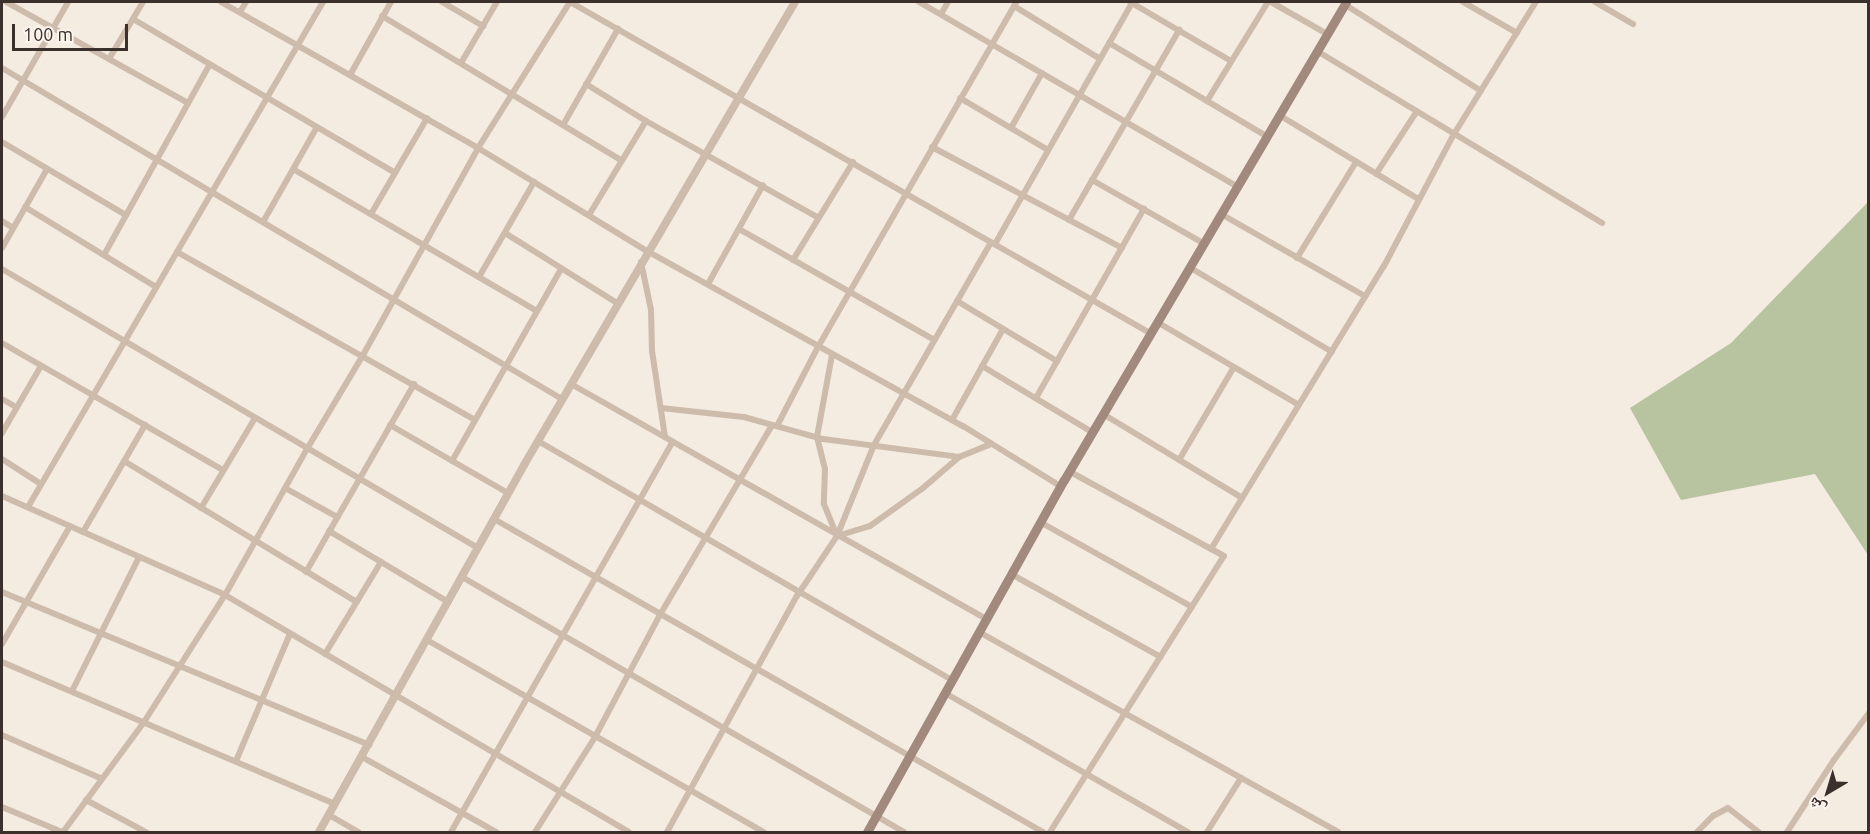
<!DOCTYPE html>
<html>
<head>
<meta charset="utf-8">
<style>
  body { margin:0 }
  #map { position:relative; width:1870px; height:834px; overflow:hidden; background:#f4ebe1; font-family:Ubuntu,"Noto Naskh Arabic",sans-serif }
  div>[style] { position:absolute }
  .green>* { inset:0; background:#b8c4a0 }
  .minor>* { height:6px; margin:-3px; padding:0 3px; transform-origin:3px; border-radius:3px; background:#cdbbac }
  .tertiary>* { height:8px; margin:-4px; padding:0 4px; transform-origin:4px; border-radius:4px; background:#cdbbac }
  .secondary>* { height:9px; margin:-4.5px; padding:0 4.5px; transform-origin:4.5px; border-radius:4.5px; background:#a18a7d }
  span { translate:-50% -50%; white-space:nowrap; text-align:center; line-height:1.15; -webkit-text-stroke:4.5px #fbf5ee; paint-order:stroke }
  .frame { position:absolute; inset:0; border:3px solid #3b302b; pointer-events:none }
  .north { position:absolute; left:1798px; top:762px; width:60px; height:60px; -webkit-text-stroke:4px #fbf5ee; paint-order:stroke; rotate:218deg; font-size:16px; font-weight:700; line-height:24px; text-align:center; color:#3b302b }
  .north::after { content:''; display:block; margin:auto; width:21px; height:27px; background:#3b302b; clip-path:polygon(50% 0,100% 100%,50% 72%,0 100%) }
  .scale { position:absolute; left:12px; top:24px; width:116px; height:27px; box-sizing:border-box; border:3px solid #3b302b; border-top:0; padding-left:8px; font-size:18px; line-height:21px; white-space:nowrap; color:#3b302b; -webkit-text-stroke:4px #fbf5ee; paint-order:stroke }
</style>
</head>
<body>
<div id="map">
  <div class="green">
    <i style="clip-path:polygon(1868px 202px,1868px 555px,1815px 474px,1681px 500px,1630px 408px,1731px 343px)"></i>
  </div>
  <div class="minor">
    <i style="left:6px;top:2px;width:208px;rotate:29deg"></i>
    <i style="left:221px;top:2px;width:296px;rotate:29.6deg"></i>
    <i style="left:478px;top:148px;width:198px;rotate:31.4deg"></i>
    <i style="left:647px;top:251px;width:361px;rotate:29deg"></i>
    <i style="left:963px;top:426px;width:114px;rotate:31.7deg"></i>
    <i style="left:442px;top:2px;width:48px;rotate:30.3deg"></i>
    <i style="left:919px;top:2px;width:367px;rotate:30.1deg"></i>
    <i style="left:1130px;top:2px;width:117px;rotate:30.3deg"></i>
    <i style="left:1271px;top:2px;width:64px;rotate:29.7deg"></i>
    <i style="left:1463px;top:2px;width:62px;rotate:29.9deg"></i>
    <i style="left:1595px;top:2px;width:44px;rotate:30.1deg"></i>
    <i style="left:1344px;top:4px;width:162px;rotate:32.4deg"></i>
    <i style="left:1014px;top:6px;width:101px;rotate:31.6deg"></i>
    <i style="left:240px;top:12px;width:12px;rotate:-59deg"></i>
    <i style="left:941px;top:14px;width:14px;rotate:-60deg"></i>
    <i style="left:382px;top:16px;width:280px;rotate:31.1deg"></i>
    <i style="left:133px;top:19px;width:304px;rotate:30.4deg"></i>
    <i style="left:1109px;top:43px;width:182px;rotate:30.6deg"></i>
    <i style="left:1317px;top:51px;width:333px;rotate:31.1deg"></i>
    <i style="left:109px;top:59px;width:66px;rotate:-59.2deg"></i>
    <i style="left:461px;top:63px;width:71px;rotate:-59.5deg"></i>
    <i style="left:2px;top:68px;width:651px;rotate:30.59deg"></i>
    <i style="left:350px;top:75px;width:84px;rotate:-60.7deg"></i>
    <i style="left:586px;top:84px;width:70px;rotate:31.7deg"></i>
    <i style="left:646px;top:121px;width:198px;rotate:29.3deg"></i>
    <i style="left:960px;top:98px;width:102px;rotate:30.6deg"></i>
    <i style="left:1207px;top:101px;width:116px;rotate:-58.4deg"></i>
    <i style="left:1279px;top:115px;width:162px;rotate:31.1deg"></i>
    <i style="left:2px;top:117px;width:133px;rotate:-60.1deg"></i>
    <i style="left:563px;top:125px;width:111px;rotate:-60.2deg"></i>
    <i style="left:1011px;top:128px;width:63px;rotate:-60.6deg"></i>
    <i style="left:2px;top:142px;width:144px;rotate:30.5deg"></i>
    <i style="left:932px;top:147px;width:215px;rotate:28deg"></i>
    <i style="left:293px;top:169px;width:282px;rotate:30.2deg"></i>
    <i style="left:1376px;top:174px;width:75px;rotate:-56.9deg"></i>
    <i style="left:1092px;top:180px;width:128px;rotate:29.6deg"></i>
    <i style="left:25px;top:207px;width:153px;rotate:31.4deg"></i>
    <i style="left:371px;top:214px;width:111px;rotate:-59.7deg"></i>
    <i style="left:1221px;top:214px;width:166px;rotate:29.7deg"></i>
    <i style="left:589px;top:215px;width:110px;rotate:-58.8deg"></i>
    <i style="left:1069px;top:220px;width:220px;rotate:-59.9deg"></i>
    <i style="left:2px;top:221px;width:13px;rotate:32deg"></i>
    <i style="left:263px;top:222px;width:109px;rotate:-60.4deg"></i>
    <i style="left:739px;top:229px;width:224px;rotate:29.6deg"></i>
    <i style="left:505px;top:233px;width:132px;rotate:32deg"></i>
    <i style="left:995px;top:244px;width:277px;rotate:-60.4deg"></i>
    <i style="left:2px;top:248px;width:91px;rotate:-60.3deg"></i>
    <i style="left:177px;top:252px;width:342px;rotate:29.4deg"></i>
    <i style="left:104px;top:255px;width:218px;rotate:-61deg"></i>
    <i style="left:1297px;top:258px;width:113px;rotate:-58.4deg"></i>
    <i style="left:793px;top:260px;width:115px;rotate:-58.5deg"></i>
    <i style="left:641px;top:262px;width:49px;rotate:78.2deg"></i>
    <i style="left:651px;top:310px;width:41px;rotate:88.6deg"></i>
    <i style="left:652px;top:351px;width:87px;rotate:81.4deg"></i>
    <i style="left:1189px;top:267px;width:166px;rotate:30.7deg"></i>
    <i style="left:2px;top:269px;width:552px;rotate:30.38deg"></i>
    <i style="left:479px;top:277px;width:110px;rotate:-59.9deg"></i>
    <i style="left:708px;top:284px;width:113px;rotate:-60.9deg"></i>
    <i style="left:957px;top:301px;width:117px;rotate:31deg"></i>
    <i style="left:1157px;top:322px;width:164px;rotate:30.3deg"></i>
    <i style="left:2px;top:343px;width:255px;rotate:29.9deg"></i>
    <i style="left:832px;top:355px;width:83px;rotate:100.4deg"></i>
    <i style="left:817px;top:437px;width:33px;rotate:76deg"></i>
    <i style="left:825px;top:469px;width:35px;rotate:92deg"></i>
    <i style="left:824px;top:504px;width:35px;rotate:68deg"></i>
    <i style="left:837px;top:536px;width:34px;rotate:-17deg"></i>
    <i style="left:870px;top:526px;width:65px;rotate:-35.6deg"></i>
    <i style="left:923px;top:488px;width:48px;rotate:-40.7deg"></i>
    <i style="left:982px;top:366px;width:128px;rotate:31deg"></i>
    <i style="left:571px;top:384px;width:477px;rotate:29.5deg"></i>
    <i style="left:1036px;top:398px;width:218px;rotate:-60.3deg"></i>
    <i style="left:2px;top:399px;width:16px;rotate:30deg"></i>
    <i style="left:661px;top:408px;width:83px;rotate:6.2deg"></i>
    <i style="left:744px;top:417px;width:82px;rotate:15.6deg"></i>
    <i style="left:823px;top:439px;width:137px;rotate:7.5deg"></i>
    <i style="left:959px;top:457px;width:35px;rotate:-22deg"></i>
    <i style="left:1103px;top:414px;width:162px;rotate:31.1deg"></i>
    <i style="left:952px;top:420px;width:104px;rotate:-60.7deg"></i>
    <i style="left:390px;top:425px;width:136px;rotate:30deg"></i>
    <i style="left:777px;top:426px;width:89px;rotate:-62.6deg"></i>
    <i style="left:818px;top:347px;width:398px;rotate:-60.1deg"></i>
    <i style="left:2px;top:433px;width:78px;rotate:-59.8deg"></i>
    <i style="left:538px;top:441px;width:478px;rotate:30deg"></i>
    <i style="left:2px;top:459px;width:46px;rotate:32.7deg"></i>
    <i style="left:1179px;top:460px;width:108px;rotate:-59.4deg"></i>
    <i style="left:124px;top:461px;width:272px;rotate:31.2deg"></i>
    <i style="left:452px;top:461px;width:221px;rotate:-60.4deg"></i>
    <i style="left:285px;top:488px;width:60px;rotate:29.1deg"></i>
    <i style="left:2px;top:496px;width:244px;rotate:23.9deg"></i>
    <i style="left:225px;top:595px;width:468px;rotate:30.4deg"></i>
    <i style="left:28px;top:507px;width:585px;rotate:-59.71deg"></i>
    <i style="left:201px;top:508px;width:105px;rotate:-59deg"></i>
    <i style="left:494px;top:519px;width:632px;rotate:29.69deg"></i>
    <i style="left:1040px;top:522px;width:174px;rotate:29.2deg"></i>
    <i style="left:329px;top:531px;width:139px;rotate:30.8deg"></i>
    <i style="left:83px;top:532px;width:124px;rotate:-59.9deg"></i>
    <i style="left:1211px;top:549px;width:332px;rotate:-58.6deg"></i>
    <i style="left:1384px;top:266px;width:149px;rotate:-62.1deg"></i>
    <i style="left:1454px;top:134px;width:155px;rotate:-58.2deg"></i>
    <i style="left:306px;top:572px;width:217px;rotate:-60.1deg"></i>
    <i style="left:1011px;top:574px;width:171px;rotate:29deg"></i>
    <i style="left:462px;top:577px;width:510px;rotate:29.98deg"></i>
    <i style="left:2px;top:592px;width:398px;rotate:22.6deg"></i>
    <i style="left:979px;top:632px;width:411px;rotate:29.1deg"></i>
    <i style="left:427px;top:640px;width:388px;rotate:29.7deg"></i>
    <i style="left:2px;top:644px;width:136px;rotate:-60deg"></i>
    <i style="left:325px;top:654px;width:108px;rotate:-58.7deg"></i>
    <i style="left:2px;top:662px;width:362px;rotate:23.1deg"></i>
    <i style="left:72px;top:691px;width:150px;rotate:-63.4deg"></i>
    <i style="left:945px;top:693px;width:280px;rotate:29.8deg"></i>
    <i style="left:2px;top:735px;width:109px;rotate:23.7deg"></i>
    <i style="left:362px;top:757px;width:154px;rotate:29.2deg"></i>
    <i style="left:236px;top:761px;width:138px;rotate:-67deg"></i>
    <i style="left:86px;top:800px;width:68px;rotate:28.1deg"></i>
    <i style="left:2px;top:807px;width:65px;rotate:22.6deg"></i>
    <i style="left:329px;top:815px;width:34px;rotate:30deg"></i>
    <i style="left:63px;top:832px;width:137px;rotate:-53.6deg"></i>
    <i style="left:144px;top:722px;width:151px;rotate:-57.5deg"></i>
    <i style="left:225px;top:595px;width:167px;rotate:-60.7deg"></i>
    <i style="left:307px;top:449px;width:109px;rotate:-59.2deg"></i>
    <i style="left:363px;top:355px;width:237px;rotate:-60.9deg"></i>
    <i style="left:478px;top:148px;width:173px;rotate:-57.8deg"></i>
    <i style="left:570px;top:2px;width:668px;rotate:29.71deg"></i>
    <i style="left:451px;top:832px;width:449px;rotate:-60.4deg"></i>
    <i style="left:535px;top:832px;width:112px;rotate:-57.7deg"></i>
    <i style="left:595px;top:737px;width:140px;rotate:-62deg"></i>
    <i style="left:661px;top:613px;width:218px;rotate:-59.4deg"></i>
    <i style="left:667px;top:832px;width:269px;rotate:-61.2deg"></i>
    <i style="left:797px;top:596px;width:72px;rotate:-56.3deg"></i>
    <i style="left:837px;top:536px;width:98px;rotate:-67.9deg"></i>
    <i style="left:874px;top:445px;width:234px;rotate:-60deg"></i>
    <i style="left:1050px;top:832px;width:326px;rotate:-57.8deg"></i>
    <i style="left:1224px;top:556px;width:177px;rotate:-151.3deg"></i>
    <i style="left:1207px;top:832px;width:64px;rotate:-57.8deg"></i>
    <i style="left:1697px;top:832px;width:23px;rotate:-45deg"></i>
    <i style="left:1713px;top:816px;width:17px;rotate:-28deg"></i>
    <i style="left:1728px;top:808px;width:39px;rotate:38deg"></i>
    <i style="left:1787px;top:832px;width:86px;rotate:-56.9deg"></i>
    <i style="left:1834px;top:760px;width:57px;rotate:-53.5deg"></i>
  </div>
  <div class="tertiary">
    <i style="left:319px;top:832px;width:420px;rotate:-60.8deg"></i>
    <i style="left:524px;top:465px;width:536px;rotate:-59.66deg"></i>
  </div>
  <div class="secondary">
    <i style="left:867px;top:832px;width:403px;rotate:-60.8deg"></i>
    <i style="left:1064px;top:480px;width:555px;rotate:-59.46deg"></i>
  </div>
  <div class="frame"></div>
  <div class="north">ش</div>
  <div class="scale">100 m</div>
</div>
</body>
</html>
